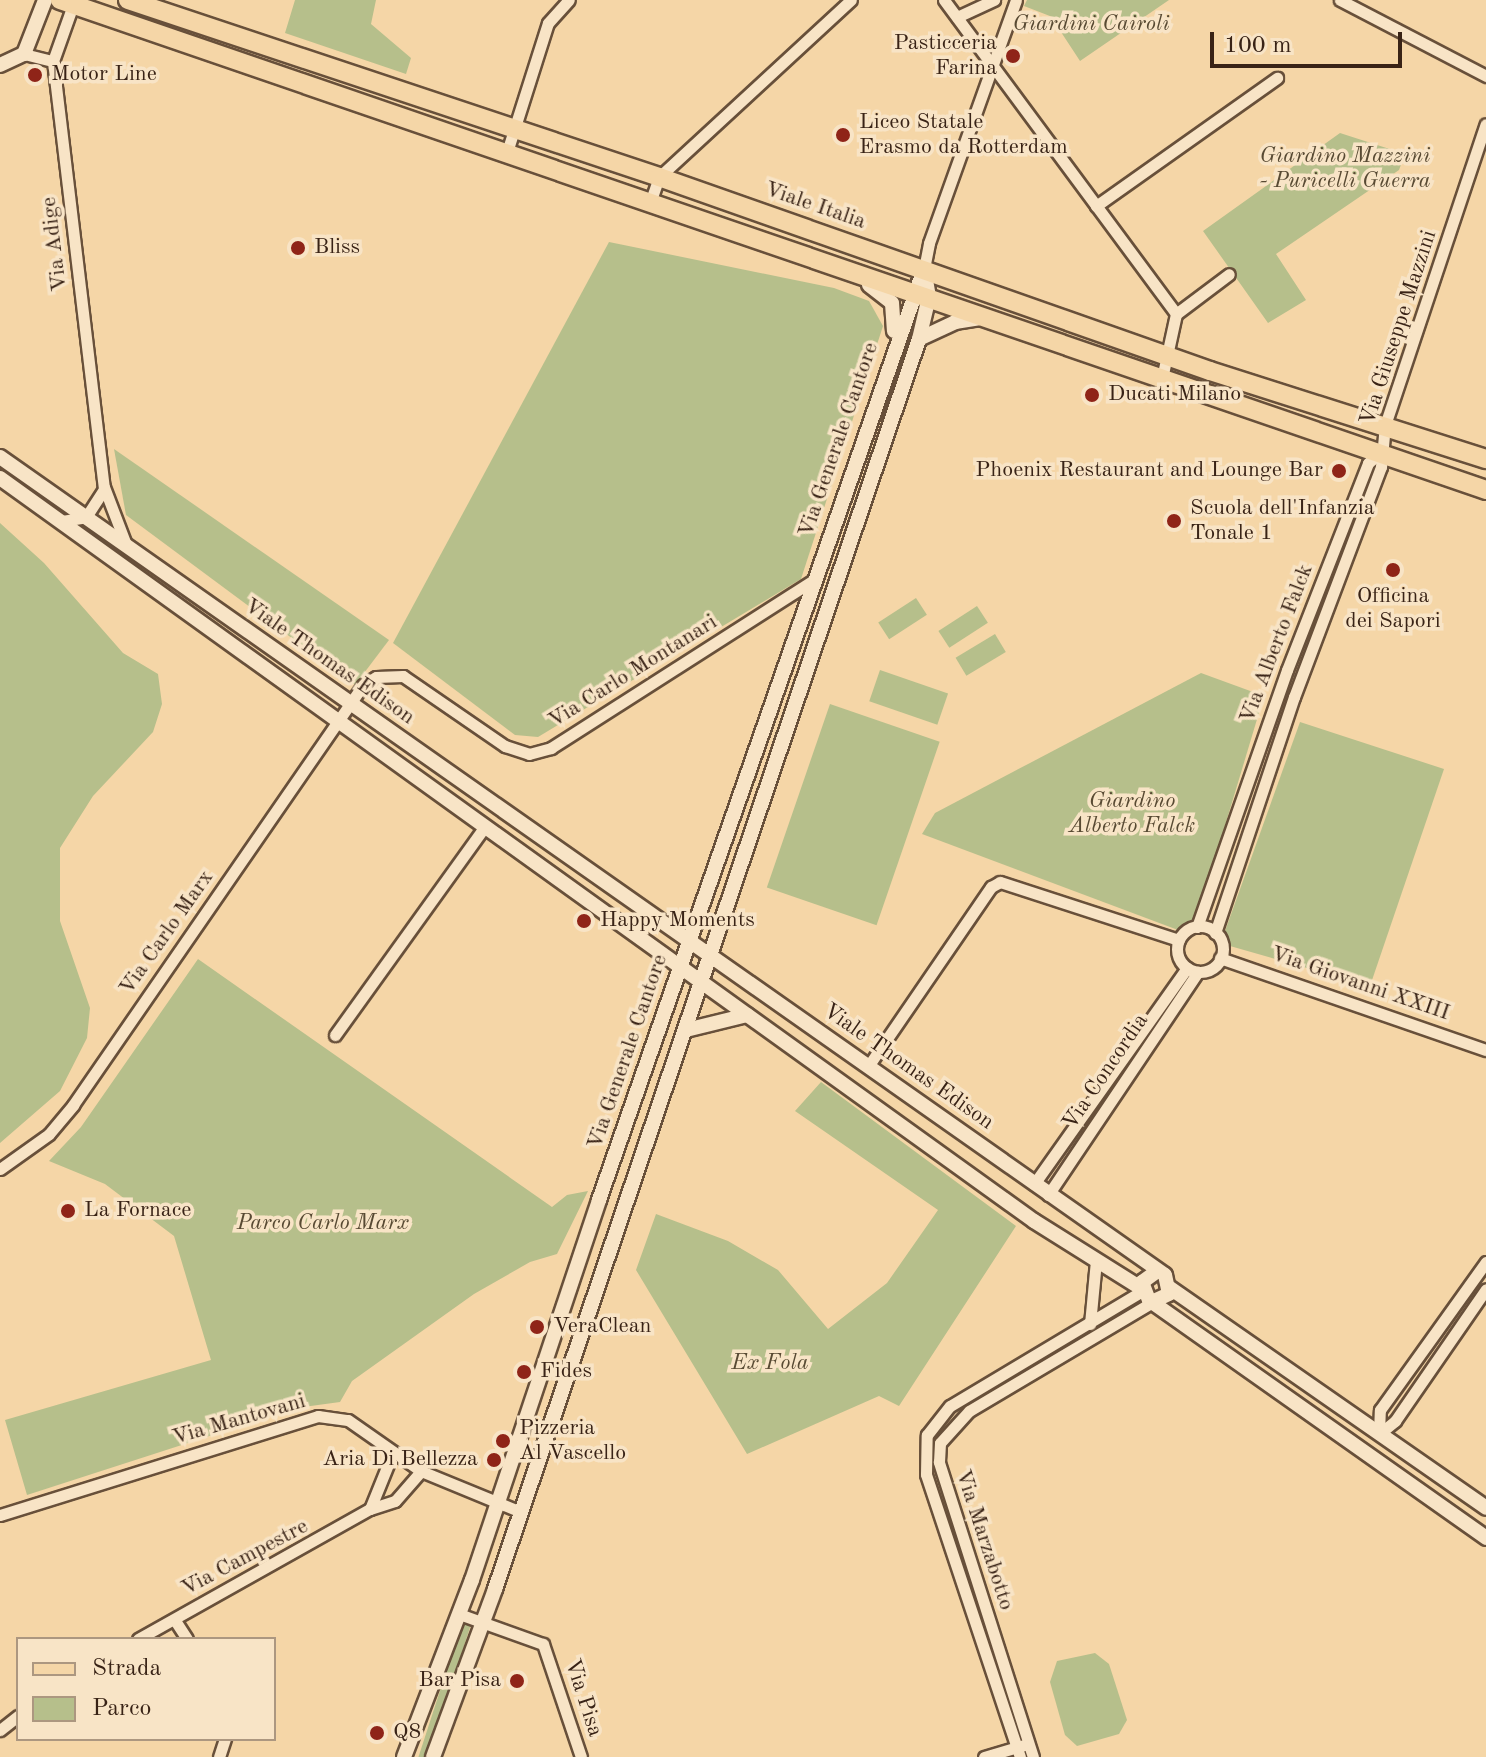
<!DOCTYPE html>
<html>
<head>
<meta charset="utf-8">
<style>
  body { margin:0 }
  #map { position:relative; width:1486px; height:1757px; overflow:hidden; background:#f5d6a7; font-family:"Old Standard TT",serif }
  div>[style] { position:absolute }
  .green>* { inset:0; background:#b6bf8b; transform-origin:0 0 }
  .roads { filter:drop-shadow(2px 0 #68503a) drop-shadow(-2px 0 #68503a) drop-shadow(0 2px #68503a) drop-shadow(0 -2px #68503a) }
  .minor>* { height:11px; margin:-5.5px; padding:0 5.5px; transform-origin:5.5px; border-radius:5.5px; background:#f8e4c6 }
  .minor>.ring { margin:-5.5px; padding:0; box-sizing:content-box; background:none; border:11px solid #f8e4c6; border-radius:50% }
  .tertiary>* { height:14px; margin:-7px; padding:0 7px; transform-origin:7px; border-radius:7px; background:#f8e4c6 }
  .primary>* { height:18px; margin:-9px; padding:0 9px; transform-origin:9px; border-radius:9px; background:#f5d6a7 }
  .dots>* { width:22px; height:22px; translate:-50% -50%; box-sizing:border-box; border:4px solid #f8e4c6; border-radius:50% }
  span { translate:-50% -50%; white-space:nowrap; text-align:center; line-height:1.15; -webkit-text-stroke:7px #f8e4c6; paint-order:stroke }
  .park-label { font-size:22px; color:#584a33; font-style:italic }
  .poi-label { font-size:22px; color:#392316 }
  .right { translate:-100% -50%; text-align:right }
  .left { translate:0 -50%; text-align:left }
  .street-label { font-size:22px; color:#392316 }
  .legend { position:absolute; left:16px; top:1637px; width:260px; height:104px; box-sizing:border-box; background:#f8e4c6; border:2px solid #ac9780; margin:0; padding:10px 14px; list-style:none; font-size:24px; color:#392316 }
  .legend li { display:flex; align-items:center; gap:16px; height:40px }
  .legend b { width:40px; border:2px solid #ac9780 }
  .scale { position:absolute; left:1210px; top:32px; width:192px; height:36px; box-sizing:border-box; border:4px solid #392316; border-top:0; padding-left:10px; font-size:24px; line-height:28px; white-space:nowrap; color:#392316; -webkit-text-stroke:6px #f8e4c6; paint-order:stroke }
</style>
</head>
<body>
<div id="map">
  <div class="green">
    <i style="clip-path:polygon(295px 0,376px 0,371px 24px,411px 58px,406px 74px,285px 33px)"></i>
    <i style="clip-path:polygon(1027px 0,1169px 0,1080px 61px,1061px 32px,1068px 23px,1024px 6px)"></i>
    <i style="clip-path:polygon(1340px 133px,1405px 154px,1399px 170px,1276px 254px,1306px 300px,1268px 323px,1203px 231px)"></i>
    <i style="clip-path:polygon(609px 242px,834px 288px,869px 301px,883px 326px,801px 579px,538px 737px,515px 735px,393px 643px)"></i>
    <i style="clip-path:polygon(114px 449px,389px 640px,355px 685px,126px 515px)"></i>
    <i style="clip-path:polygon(0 523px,44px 563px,123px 653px,158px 674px,162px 704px,153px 732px,93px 796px,60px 848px,60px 921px,90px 1008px,87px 1038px,60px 1091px,0 1143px)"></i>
    <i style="left:916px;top:598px;width:20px;height:45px;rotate:57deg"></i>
    <i style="left:977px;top:606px;width:20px;height:46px;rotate:57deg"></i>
    <i style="left:995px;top:634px;width:21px;height:46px;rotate:59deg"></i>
    <i style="left:880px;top:670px;width:72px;height:33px;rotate:19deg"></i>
    <i style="clip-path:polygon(1201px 673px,1264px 696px,1197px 919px,1178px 930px,922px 834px,935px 813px)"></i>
    <i style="left:830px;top:704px;width:116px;height:194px;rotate:19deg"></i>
    <i style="clip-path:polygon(1300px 722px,1444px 769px,1370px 986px,1230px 946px,1225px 931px)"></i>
    <i style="clip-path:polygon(198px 959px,552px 1207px,567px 1195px,588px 1191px,557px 1254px,530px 1262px,474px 1294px,352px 1381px,340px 1402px,296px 1408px,27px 1495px,5px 1420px,211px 1360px,174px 1236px,105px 1184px,49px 1161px,81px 1127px)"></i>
    <i style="clip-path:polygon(821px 1082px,1016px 1226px,899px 1406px,879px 1396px,747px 1454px,636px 1270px,656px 1214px,728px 1241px,778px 1270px,828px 1329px,887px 1283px,938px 1210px,795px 1111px)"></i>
    <i style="left:462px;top:1623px;width:9px;height:143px;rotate:18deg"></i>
    <i style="clip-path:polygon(1095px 1653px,1109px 1664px,1127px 1720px,1119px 1734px,1077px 1746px,1065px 1735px,1050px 1682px,1057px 1661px)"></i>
  </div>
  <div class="roads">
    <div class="minor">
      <i style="left:944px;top:0;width:390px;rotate:53.5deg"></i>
      <i style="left:1176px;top:314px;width:66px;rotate:102.3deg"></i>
      <i style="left:1340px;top:0;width:165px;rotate:27.5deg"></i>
      <i style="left:74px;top:2px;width:63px;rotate:109.6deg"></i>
      <i style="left:53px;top:61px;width:429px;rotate:83.2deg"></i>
      <i style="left:104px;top:487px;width:59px;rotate:69.1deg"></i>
      <i style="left:957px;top:17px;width:41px;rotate:-24.7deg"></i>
      <i style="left:24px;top:54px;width:30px;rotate:14deg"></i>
      <i style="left:507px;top:152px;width:135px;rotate:-72.4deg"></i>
      <i style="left:548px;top:23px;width:31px;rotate:-48deg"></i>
      <i style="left:650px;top:203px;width:28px;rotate:-71deg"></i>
      <i style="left:659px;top:177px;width:261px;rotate:-42.7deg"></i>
      <i style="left:1096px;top:206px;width:222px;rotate:-35.3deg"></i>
      <i style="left:924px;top:269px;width:26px;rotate:-79deg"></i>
      <i style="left:929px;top:243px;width:258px;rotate:-70.3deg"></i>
      <i style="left:1176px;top:314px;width:66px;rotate:-37deg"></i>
      <i style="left:62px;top:521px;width:24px;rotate:-9deg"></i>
      <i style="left:86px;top:517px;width:33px;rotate:-57deg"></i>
      <i class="ring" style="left:1177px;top:926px;width:35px;height:35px"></i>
      <i style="left:1197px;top:927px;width:272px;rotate:-70.7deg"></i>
      <i style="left:1287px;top:670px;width:222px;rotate:-68.6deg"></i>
      <i style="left:1368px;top:463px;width:16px;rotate:-40deg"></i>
      <i style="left:1215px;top:933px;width:249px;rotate:-71.5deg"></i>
      <i style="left:1294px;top:697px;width:246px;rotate:-69.3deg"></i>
      <i style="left:1381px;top:467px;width:42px;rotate:-84.6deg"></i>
      <i style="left:1385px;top:425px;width:317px;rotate:-71.5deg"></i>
      <i style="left:1220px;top:958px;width:281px;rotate:19.1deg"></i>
      <i style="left:335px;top:1035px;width:255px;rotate:-54.3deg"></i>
      <i style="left:869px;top:1065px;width:216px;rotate:-55.6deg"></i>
      <i style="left:991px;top:887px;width:10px;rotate:-29deg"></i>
      <i style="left:1000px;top:882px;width:188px;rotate:18deg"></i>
      <i style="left:0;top:1169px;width:60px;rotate:-35.5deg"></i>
      <i style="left:49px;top:1134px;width:38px;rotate:-50deg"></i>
      <i style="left:73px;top:1105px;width:510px;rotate:-55.38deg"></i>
      <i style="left:363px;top:685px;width:15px;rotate:-32deg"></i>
      <i style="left:376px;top:677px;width:27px;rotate:-2deg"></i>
      <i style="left:403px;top:676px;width:124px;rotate:34.5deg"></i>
      <i style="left:505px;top:746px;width:25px;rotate:18deg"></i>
      <i style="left:529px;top:754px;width:23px;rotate:-15deg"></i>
      <i style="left:551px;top:748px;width:313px;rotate:-32.6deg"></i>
      <i style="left:1034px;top:1184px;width:265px;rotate:-54.7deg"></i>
      <i style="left:1048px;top:1195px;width:269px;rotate:-56.1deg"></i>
      <i style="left:1090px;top:1324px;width:64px;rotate:-84.6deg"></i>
      <i style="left:1379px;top:1434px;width:24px;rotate:-88deg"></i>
      <i style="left:1380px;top:1410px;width:182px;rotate:-54.4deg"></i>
      <i style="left:1379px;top:1434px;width:21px;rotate:-39deg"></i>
      <i style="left:1395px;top:1421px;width:160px;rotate:-55.4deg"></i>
      <i style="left:370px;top:1509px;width:61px;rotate:-68deg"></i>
      <i style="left:0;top:1515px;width:333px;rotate:-17.3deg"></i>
      <i style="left:318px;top:1416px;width:30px;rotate:8deg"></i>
      <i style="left:348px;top:1420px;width:89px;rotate:34.9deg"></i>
      <i style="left:421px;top:1471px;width:108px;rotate:22.3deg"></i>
      <i style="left:459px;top:1614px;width:89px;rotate:19.7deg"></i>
      <i style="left:543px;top:1644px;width:119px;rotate:71.4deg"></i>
      <i style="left:176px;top:1622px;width:20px;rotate:57deg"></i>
      <i style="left:138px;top:1639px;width:266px;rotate:-29.3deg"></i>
      <i style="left:370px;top:1509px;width:26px;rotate:-18deg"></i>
      <i style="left:395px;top:1501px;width:40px;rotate:-49deg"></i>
      <i style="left:0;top:1730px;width:23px;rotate:-38deg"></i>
      <i style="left:219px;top:1757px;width:19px;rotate:-72deg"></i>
      <i style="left:984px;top:1757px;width:42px;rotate:-16.7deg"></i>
      <i style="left:1020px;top:1757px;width:298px;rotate:-108.4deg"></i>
      <i style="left:926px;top:1474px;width:39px;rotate:-89deg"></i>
      <i style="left:927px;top:1435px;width:37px;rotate:-52deg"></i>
      <i style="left:950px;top:1406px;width:224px;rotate:-30.9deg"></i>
      <i style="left:1033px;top:1757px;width:310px;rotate:-107.7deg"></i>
      <i style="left:939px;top:1462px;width:19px;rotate:-87deg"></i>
      <i style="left:940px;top:1443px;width:43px;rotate:-47.8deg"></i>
      <i style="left:969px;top:1411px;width:215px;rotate:-30.7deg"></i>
    </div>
    <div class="tertiary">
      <i style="left:0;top:65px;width:26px;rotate:-25deg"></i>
      <i style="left:24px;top:54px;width:58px;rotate:-68.7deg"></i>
      <i style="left:869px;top:285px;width:29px;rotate:38deg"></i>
      <i style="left:892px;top:303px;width:28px;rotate:86deg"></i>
      <i style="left:919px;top:339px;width:40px;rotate:-25deg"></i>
      <i style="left:955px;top:322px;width:24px;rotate:-9deg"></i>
      <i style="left:0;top:457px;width:1423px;rotate:35.07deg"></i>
      <i style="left:1165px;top:1275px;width:19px;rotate:78deg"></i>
      <i style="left:1169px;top:1294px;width:17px;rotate:155deg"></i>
      <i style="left:0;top:478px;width:1273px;rotate:35.7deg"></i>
      <i style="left:1034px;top:1221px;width:126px;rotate:32.1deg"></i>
      <i style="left:686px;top:1030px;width:63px;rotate:-13.8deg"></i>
      <i style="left:1156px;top:1272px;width:17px;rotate:144deg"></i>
      <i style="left:1142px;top:1282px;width:19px;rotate:69deg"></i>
      <i style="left:1149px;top:1300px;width:413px;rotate:35.2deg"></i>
      <i style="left:1170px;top:1288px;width:385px;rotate:34.8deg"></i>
      <i style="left:404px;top:1757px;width:190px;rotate:-69deg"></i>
      <i style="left:472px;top:1580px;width:401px;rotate:-71.5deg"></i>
      <i style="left:599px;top:1200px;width:986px;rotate:-70.76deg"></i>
      <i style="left:433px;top:1757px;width:179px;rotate:-69.7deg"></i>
      <i style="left:495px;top:1589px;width:1320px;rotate:-71.26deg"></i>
      <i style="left:919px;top:339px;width:43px;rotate:-76.6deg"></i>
      <i style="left:929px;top:297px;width:28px;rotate:-100deg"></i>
    </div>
    <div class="primary">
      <i style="left:60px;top:0;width:1508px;rotate:18.96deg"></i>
      <i style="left:128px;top:0;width:560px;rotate:18.43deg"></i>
      <i style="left:659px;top:177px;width:584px;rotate:19.4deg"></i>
      <i style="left:1210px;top:371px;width:290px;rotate:17.7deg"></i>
    </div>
  </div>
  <div class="dots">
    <i style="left:1013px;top:56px;background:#8f2418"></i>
    <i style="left:35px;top:75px;background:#8f2418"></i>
    <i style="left:843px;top:135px;background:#8f2418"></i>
    <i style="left:298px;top:248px;background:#8f2418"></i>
    <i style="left:1092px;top:395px;background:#8f2418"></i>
    <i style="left:1339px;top:471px;background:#8f2418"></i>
    <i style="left:1174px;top:521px;background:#8f2418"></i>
    <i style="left:1393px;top:570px;background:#8f2418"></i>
    <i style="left:584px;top:921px;background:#8f2418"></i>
    <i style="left:68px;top:1211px;background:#8f2418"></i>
    <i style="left:537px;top:1327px;background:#8f2418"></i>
    <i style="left:524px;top:1372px;background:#8f2418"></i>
    <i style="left:503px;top:1441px;background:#8f2418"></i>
    <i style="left:494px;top:1460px;background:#8f2418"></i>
    <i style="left:517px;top:1681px;background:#8f2418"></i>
    <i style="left:377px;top:1733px;background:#8f2418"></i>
  </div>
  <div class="park-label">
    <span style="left:1091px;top:25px">Giardini Cairoli</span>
    <span style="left:1345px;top:169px">Giardino Mazzini<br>- Puricelli Guerra</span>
    <span style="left:1132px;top:814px">Giardino<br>Alberto Falck</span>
    <span style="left:323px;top:1224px">Parco Carlo Marx</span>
    <span style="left:770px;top:1364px">Ex Fola</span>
  </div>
  <div class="poi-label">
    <span class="right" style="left:997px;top:56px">Pasticceria<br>Farina</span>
    <span class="left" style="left:51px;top:75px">Motor Line</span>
    <span class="left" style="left:859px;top:135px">Liceo Statale<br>Erasmo da Rotterdam</span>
    <span class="left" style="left:314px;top:248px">Bliss</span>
    <span class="left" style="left:1108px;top:395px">Ducati Milano</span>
    <span class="right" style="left:1323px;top:471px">Phoenix Restaurant and Lounge Bar</span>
    <span class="left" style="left:1190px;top:521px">Scuola dell'Infanzia<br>Tonale 1</span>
    <span style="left:1393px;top:609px">Officina<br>dei Sapori</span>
    <span class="left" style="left:600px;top:921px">Happy Moments</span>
    <span class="left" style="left:84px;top:1211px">La Fornace</span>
    <span class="left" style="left:553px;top:1327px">VeraClean</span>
    <span class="left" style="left:540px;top:1372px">Fides</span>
    <span class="left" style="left:519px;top:1441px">Pizzeria<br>Al Vascello</span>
    <span class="right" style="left:478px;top:1460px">Aria Di Bellezza</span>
    <span class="right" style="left:501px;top:1681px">Bar Pisa</span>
    <span class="left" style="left:393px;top:1733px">Q8</span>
  </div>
  <div class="street-label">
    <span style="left:815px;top:206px;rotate:19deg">Viale Italia</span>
    <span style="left:55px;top:244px;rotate:-97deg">Via Adige</span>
    <span style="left:1399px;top:328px;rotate:-72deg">Via Giuseppe Mazzini</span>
    <span style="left:839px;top:440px;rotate:-71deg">Via Generale Cantore</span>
    <span style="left:1277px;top:644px;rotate:-69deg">Via Alberto Falck</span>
    <span style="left:329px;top:662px;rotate:35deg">Viale Thomas Edison</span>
    <span style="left:633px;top:672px;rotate:-32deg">Via Carlo Montanari</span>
    <span style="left:167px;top:933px;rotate:-55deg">Via Carlo Marx</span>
    <span style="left:1360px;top:984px;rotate:19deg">Via Giovanni XXIII</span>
    <span style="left:628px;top:1052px;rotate:-71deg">Via Generale Cantore</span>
    <span style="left:908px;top:1067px;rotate:35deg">Viale Thomas Edison</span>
    <span style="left:1106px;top:1072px;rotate:-56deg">Via Concordia</span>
    <span style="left:239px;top:1420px;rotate:-16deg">Via Mantovani</span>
    <span style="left:984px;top:1540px;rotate:72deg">Via Marzabotto</span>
    <span style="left:245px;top:1558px;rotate:-28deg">Via Campestre</span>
    <span style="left:583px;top:1698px;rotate:72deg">Via Pisa</span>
  </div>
  <ul class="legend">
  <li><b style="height:10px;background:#f5d6a7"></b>Strada</li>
  <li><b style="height:22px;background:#b6bf8b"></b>Parco</li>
  </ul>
  <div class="scale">100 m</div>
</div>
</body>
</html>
